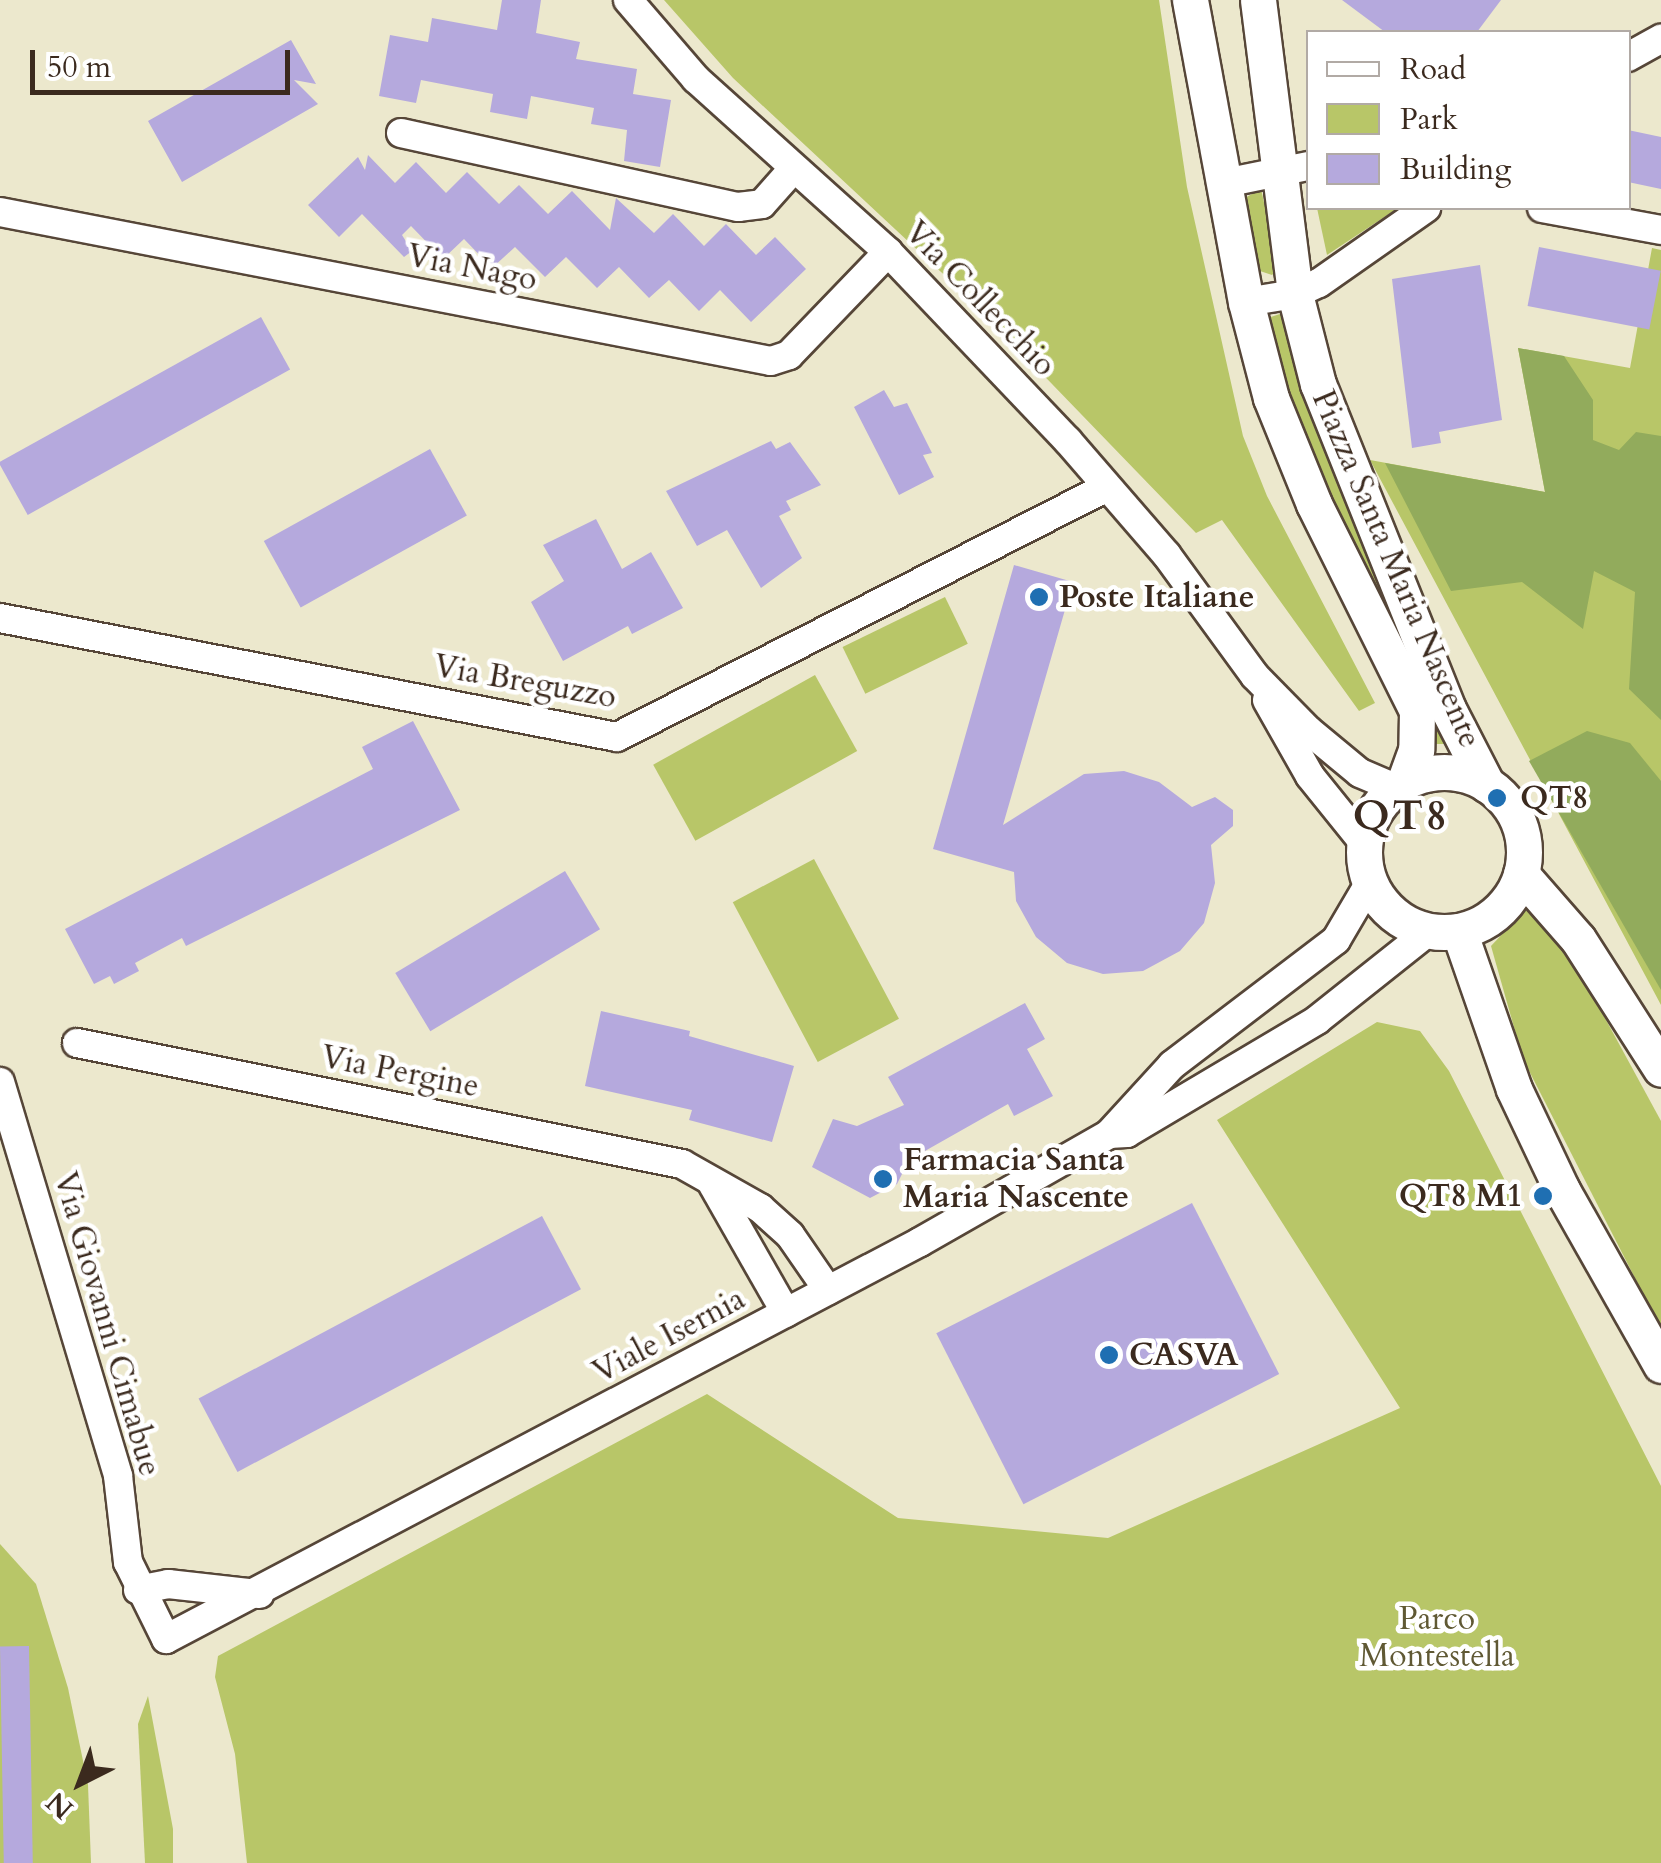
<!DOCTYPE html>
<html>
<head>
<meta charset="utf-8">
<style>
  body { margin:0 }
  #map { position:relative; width:1661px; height:1863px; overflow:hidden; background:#ece8cd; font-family:Cardo,serif }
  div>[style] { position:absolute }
  .green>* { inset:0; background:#b8c668; transform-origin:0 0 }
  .forest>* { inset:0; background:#92ab5c }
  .building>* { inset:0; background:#b5a9dd; transform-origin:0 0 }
  .roads { filter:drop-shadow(2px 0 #564638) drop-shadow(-2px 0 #564638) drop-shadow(0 2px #564638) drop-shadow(0 -2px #564638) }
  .minor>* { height:28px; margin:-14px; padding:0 14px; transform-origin:14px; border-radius:14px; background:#fff }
  .tertiary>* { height:35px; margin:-17.5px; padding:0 17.5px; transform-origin:17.5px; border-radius:17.5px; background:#fff }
  .tertiary>.ring { margin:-17.5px; padding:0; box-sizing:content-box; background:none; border:35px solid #fff; border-radius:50% }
  .dots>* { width:28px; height:28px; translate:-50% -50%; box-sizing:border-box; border:5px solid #fff; border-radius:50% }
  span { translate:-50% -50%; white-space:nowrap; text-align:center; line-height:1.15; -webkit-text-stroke:9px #fff; paint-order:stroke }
  .street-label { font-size:32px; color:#3b2a1e }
  .poi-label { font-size:32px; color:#3b2a1e; font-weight:700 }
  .left { translate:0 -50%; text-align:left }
  .right { translate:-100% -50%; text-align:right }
  .park-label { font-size:32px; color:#605934 }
  .district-label { font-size:42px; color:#3b2a1e; font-weight:700; letter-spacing:2.5px }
  .legend { position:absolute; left:1306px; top:30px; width:325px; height:180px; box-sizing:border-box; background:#fff; border:2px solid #b1aaa5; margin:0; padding:12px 18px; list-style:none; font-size:30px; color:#3b2a1e }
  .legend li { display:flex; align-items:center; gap:20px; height:50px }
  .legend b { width:50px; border:2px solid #b1aaa5 }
  .north { position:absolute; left:30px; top:1733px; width:100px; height:100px; -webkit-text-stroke:8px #fff; paint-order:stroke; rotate:222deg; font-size:28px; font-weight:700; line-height:40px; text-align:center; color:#3b2a1e }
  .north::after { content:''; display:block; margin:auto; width:35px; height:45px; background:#3b2a1e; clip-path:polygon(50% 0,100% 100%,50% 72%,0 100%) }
  .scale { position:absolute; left:30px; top:50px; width:260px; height:45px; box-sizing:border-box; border:5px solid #3b2a1e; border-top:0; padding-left:12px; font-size:30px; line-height:35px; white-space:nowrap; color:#3b2a1e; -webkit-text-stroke:8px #fff; paint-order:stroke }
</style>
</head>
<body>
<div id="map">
  <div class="green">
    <i style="clip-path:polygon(664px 0,1159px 0,1187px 187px,1243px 436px,1267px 496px,1375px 703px,1359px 711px,1222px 520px,1196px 533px,970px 299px,733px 78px)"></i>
    <i style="clip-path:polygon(1261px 189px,1279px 268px,1272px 275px,1254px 269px,1243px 199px)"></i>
    <i style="clip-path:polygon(1317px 208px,1398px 208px,1327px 255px)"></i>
    <i style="clip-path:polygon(1652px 248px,1661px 250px,1661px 1005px,1370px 460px,1545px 492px,1518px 348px,1630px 368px)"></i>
    <i style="clip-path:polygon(1286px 312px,1321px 443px,1432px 691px,1444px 744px,1433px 744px,1309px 470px,1265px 319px)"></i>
    <i style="left:945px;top:597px;width:52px;height:114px;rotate:64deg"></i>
    <i style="left:815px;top:675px;width:87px;height:185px;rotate:61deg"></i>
    <i style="left:814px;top:859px;width:181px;height:92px;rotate:62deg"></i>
    <i style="clip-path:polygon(1524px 911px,1532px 911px,1587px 985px,1661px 1121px,1661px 1329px,1523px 1059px,1491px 946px)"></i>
    <i style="clip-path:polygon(1377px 1022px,1420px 1031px,1449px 1071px,1661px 1486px,1661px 1863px,247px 1863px,235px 1754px,215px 1677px,218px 1656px,707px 1394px,898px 1518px,1108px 1538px,1400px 1408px,1217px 1120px)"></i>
    <i style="clip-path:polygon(0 1544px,36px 1584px,68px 1688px,88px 1785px,91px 1863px,0 1863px)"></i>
    <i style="clip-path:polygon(148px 1696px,173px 1829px,173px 1863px,145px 1863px,138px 1724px)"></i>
  </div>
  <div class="forest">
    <i style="clip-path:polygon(1518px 348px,1564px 356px,1593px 400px,1593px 440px,1619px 450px,1636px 432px,1661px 436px,1661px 720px,1629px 689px,1635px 592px,1594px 571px,1583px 629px,1522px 582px,1451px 591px,1385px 463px,1545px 492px)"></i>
    <i style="clip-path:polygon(1587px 731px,1630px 743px,1661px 781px,1661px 990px,1529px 761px)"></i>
  </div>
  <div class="building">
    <i style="clip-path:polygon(502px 0,541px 0,536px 33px,580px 42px,576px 59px,637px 69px,633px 94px,671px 100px,660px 167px,624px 161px,627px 130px,591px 124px,594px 108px,531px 96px,527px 119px,490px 112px,493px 94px,421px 80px,416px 103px,379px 96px,390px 35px,428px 42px,432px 18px,497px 30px)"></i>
    <i style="clip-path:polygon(1342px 0,1501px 0,1477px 32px,1385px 32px)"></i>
    <i style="clip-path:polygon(291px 40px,316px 84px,294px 80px,318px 104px,182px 182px,148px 121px)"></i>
    <i style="clip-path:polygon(1628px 130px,1661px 137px,1661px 189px,1628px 182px)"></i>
    <i style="clip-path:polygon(368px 155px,395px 183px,416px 162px,446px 193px,467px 172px,499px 204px,519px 185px,548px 214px,572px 191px,610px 230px,616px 198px,654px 233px,673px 214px,704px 246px,726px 224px,756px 255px,775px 237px,806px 269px,751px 322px,720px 290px,699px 311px,669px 280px,649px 298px,619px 267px,597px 288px,566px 257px,545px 277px,515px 247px,492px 268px,464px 239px,443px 259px,411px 226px,402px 235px,412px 251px,404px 257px,362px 214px,339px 237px,308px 205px,358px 157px,365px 170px)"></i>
    <i style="left:1539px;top:247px;width:124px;height:60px;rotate:11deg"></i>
    <i style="clip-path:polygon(1480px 265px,1502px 420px,1439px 432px,1441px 443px,1412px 448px,1392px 279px)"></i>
    <i style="left:261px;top:317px;width:60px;height:300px;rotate:61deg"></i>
    <i style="clip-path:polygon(884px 390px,894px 407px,907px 403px,932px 453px,923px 455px,934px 477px,899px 495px,854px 407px)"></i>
    <i style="clip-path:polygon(771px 441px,776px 449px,790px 442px,821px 485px,786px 501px,791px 510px,779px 516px,802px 558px,761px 588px,727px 530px,697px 546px,666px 491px)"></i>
    <i style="left:430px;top:449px;width:76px;height:190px;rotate:61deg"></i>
    <i style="clip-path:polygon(596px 519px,622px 569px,651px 552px,683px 608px,632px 634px,628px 626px,563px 661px,531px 602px,564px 581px,543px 545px)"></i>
    <i style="clip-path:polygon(1014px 565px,1073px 582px,1003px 825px,1084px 774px,1124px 771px,1159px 782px,1192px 807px,1215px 797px,1233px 810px,1233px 826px,1211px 845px,1215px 883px,1204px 923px,1180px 951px,1143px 971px,1103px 974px,1067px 963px,1036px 937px,1016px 901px,1014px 872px,933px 849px)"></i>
    <i style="clip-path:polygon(413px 721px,460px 810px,186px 946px,182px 938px,135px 963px,139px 971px,114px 984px,110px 976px,94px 984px,65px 929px,373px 769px,362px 747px)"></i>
    <i style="left:565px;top:871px;width:68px;height:198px;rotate:59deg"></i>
    <i style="clip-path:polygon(1025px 1003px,1045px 1039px,1027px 1049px,1053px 1096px,1014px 1116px,1008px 1104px,909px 1160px,897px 1184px,870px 1198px,812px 1167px,833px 1119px,857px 1126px,904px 1105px,888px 1077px)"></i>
    <i style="clip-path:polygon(601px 1011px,690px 1031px,689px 1036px,794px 1066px,772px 1142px,689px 1120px,692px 1110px,585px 1086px)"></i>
    <i style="left:1192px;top:1203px;width:192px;height:287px;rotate:63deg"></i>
    <i style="left:542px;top:1216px;width:83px;height:389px;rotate:62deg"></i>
    <i style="left:29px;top:1646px;width:217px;height:29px;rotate:89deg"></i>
  </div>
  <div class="roads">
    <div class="minor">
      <i style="left:628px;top:0;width:104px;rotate:49.3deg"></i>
      <i style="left:696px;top:79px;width:258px;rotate:42deg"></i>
      <i style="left:888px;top:252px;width:261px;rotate:46.4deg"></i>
      <i style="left:1068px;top:441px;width:150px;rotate:49.1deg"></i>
      <i style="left:1166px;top:554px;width:151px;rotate:53.9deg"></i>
      <i style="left:1255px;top:676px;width:76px;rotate:45.5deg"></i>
      <i style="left:1308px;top:730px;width:67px;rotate:39.6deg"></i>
      <i style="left:1360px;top:773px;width:38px;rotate:23deg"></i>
      <i style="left:1628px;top:57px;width:38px;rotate:-29deg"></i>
      <i style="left:401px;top:133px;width:345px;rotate:12.4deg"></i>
      <i style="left:738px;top:207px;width:24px;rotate:-7deg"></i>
      <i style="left:762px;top:204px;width:48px;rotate:-48.4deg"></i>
      <i style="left:1225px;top:183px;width:85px;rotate:-11.6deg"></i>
      <i style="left:1542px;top:208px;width:121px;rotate:10.5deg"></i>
      <i style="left:0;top:212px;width:785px;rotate:10.94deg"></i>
      <i style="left:771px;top:361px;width:19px;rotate:-18deg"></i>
      <i style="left:789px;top:355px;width:143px;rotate:-46.1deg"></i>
      <i style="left:1246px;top:302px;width:50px;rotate:-9.3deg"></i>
      <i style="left:1295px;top:294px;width:26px;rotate:-25deg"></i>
      <i style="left:1319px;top:283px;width:131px;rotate:-35deg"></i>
      <i style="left:0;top:618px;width:628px;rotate:10.92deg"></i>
      <i style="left:617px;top:737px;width:548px;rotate:-27.03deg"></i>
      <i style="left:1267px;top:700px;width:87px;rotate:60.5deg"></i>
      <i style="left:1310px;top:776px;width:86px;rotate:51.1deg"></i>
      <i style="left:77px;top:1043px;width:617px;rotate:11.31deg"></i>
      <i style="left:682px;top:1164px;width:90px;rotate:29.4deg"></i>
      <i style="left:760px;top:1208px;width:40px;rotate:42deg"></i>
      <i style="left:790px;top:1235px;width:67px;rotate:55.4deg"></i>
      <i style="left:0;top:1082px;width:411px;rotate:73.3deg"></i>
      <i style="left:118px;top:1476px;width:87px;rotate:83.4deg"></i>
      <i style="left:128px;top:1562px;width:86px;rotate:63.7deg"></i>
      <i style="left:166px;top:1639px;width:852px;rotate:-27.77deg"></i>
      <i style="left:920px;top:1242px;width:218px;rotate:-29.7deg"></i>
      <i style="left:1109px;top:1134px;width:18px;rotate:-3deg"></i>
      <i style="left:1127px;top:1133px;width:221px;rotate:-30.7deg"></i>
      <i style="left:1317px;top:1020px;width:143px;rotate:-38.5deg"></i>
      <i style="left:1109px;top:1134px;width:93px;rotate:-47.6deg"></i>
      <i style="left:1172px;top:1065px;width:206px;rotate:-37.3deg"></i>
      <i style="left:1336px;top:940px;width:67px;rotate:-59.6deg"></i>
      <i style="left:713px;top:1185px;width:147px;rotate:60.3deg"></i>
      <i style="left:138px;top:1590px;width:31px;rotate:-11deg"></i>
      <i style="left:168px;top:1584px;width:92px;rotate:6.3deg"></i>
    </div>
    <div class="tertiary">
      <i style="left:1190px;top:0;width:307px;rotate:79.5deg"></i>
      <i style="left:1246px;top:302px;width:99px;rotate:75.4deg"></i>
      <i style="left:1271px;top:398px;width:114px;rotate:67.9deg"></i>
      <i style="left:1314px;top:504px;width:231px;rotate:63.5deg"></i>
      <i style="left:1417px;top:711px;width:39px;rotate:91deg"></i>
      <i style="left:1416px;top:750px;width:35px;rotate:110deg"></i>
      <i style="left:1258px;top:0;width:296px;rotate:82.8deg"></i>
      <i style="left:1295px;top:294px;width:93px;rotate:75.7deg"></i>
      <i style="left:1318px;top:384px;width:350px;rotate:68.2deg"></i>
      <i style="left:1448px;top:709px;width:85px;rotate:62.8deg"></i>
      <i class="ring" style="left:1364px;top:772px;width:125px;height:125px"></i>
      <i style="left:1521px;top:874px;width:86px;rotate:48.8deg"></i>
      <i style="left:1578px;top:939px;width:154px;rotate:57.4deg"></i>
      <i style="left:1459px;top:931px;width:167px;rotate:70.8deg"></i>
      <i style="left:1514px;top:1089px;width:112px;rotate:64.6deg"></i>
      <i style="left:1562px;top:1190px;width:201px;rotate:60.5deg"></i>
    </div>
  </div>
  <div class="dots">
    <i style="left:1039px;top:597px;background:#1f6fb2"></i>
    <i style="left:1497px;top:798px;background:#1f6fb2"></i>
    <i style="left:883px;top:1179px;background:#1f6fb2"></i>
    <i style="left:1543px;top:1196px;background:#1f6fb2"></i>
    <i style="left:1109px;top:1355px;background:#1f6fb2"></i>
  </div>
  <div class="street-label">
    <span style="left:472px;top:268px;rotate:11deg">Via Nago</span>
    <span style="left:980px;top:299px;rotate:46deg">Via Collecchio</span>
    <span style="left:1396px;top:569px;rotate:67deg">Piazza Santa Maria Nascente</span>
    <span style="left:525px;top:682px;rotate:10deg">Via Breguzzo</span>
    <span style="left:400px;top:1072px;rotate:11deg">Via Pergine</span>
    <span style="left:107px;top:1324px;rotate:74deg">Via Giovanni Cimabue</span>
    <span style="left:669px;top:1336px;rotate:-28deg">Viale Isernia</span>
  </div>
  <div class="poi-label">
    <span class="left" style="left:1059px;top:597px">Poste Italiane</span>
    <span class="left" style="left:1520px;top:798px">QT8</span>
    <span class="left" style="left:903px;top:1179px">Farmacia Santa<br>Maria Nascente</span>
    <span class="right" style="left:1523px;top:1196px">QT8 M1</span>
    <span class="left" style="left:1129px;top:1355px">CASVA</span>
  </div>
  <div class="park-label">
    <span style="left:1437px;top:1638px">Parco<br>Montestella</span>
  </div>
  <div class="district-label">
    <span style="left:1401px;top:816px">QT8</span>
  </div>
  <ul class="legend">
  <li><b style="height:12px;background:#fff"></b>Road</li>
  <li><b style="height:28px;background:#b8c668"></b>Park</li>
  <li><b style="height:28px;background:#b5a9dd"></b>Building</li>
  </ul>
  <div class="north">N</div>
  <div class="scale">50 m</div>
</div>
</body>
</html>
